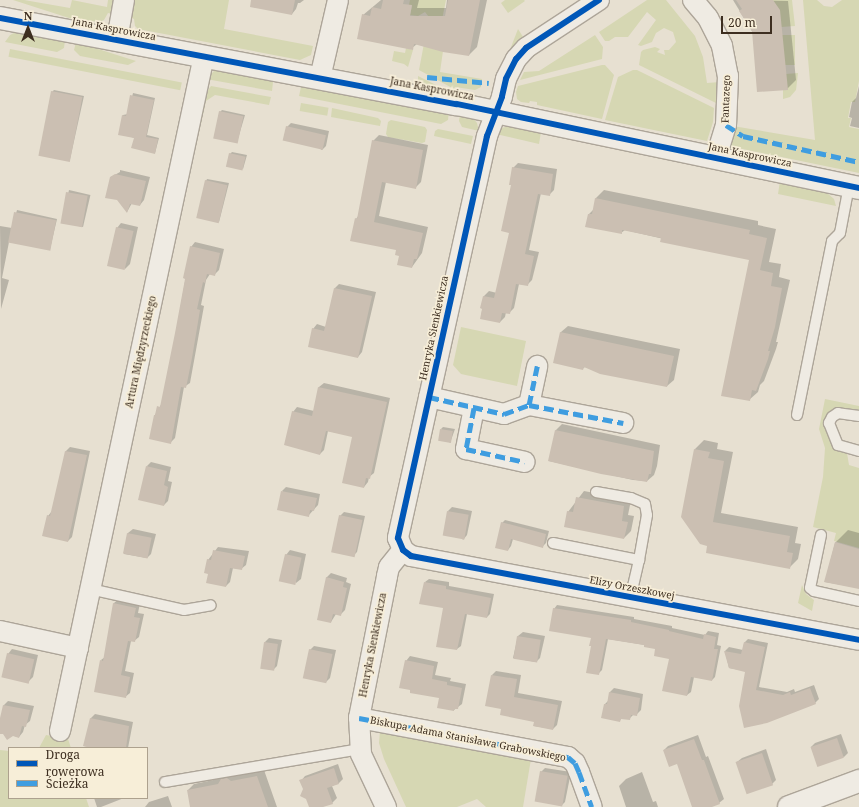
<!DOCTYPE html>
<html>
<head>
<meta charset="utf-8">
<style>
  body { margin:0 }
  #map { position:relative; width:859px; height:807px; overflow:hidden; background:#e7e0d1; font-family:"Noto Serif",serif }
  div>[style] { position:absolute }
  .green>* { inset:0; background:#d6d7b3; transform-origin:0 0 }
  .shadow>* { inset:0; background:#0003; transform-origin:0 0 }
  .building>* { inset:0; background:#cbbfb2; transform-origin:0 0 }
  .roads { filter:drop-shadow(1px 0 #ada599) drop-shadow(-1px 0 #ada599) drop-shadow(0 1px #ada599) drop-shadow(0 -1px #ada599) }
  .service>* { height:10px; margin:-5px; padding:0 5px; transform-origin:5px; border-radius:5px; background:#efebe3 }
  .minor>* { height:20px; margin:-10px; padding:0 10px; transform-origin:10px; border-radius:10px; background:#efebe3 }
  .tertiary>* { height:22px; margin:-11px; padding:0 11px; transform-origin:11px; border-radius:11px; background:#efebe3 }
  .quiet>* { height:5px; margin-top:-2.5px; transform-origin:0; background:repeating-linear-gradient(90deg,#3f9de0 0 10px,transparent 0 15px) }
  .cycleway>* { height:6px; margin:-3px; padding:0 3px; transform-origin:3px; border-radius:3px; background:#0057b8 }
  span { translate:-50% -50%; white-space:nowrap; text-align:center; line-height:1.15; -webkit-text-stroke:3.5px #f7eed8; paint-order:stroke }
  .street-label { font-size:10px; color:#3d2e20 }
  .legend { position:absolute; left:8px; top:747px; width:140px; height:52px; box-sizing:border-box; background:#f7eed8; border:1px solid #ada18e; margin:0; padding:5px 7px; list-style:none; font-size:12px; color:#3d2e20 }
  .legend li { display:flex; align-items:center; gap:8px; height:20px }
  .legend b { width:20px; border:1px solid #ada18e }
  .north { position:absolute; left:8px; top:8px; width:40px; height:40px; -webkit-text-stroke:3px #f7eed8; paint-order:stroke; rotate:0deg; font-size:11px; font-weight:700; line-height:16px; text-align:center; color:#3d2e20 }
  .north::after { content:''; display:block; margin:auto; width:14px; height:18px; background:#3d2e20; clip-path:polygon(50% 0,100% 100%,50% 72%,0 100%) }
  .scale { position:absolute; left:721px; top:16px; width:51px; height:18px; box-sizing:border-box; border:2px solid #3d2e20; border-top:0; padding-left:5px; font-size:12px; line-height:14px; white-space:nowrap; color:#3d2e20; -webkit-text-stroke:3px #f7eed8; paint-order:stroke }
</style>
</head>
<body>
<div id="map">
  <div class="green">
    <i style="clip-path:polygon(13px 0,24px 0,70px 8px,72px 0,107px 7px,108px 0,116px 0,113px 14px,108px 13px,104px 20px,99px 22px,69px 18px)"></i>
    <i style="clip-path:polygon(132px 0,229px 0,224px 29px,313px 46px,311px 55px,300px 60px,138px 29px,135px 26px,134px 19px,129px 17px)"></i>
    <i style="clip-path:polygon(410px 0,446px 0,436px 49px,443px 51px,440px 72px,482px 79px,481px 87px,475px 90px,455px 87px,454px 89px,419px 70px,429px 17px,425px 12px,418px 16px,410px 15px,412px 6px,409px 5px)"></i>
    <i style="clip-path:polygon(505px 0,524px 0,525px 1px,508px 13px,501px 3px)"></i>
    <i style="clip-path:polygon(647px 0,666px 0,695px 36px,703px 57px,707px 83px,720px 82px,720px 105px,639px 65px,641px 52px,643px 50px,655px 47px,660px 49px,657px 52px,665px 55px,664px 50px,669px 50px,676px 42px,673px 32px,664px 28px,656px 33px,652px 42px,641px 46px,638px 45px,656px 20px,647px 12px,628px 37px,615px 37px,609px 41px,605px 41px,599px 32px)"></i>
    <i style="clip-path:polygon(773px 0,792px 0,795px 26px,781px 27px)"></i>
    <i style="clip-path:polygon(803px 0,817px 0,824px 6px,832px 7px,842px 0,859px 0,859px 81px,855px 102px,851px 102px,848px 118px,851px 118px,849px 127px,859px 129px,859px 173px,728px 146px,733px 126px,815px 140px)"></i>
    <i style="clip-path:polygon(518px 29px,525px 40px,506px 60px)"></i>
    <i style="clip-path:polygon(16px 32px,65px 40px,64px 48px,57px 52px,5px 42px,10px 35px)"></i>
    <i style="clip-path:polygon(595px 35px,603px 47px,602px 59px,520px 80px,524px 72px,539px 71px)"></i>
    <i style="left:782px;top:35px;width:13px;height:30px"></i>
    <i style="clip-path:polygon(76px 42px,136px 61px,128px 65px,80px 56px,74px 50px)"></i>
    <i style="clip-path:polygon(406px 48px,413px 50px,408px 67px,404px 64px,392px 61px,394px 51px,405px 53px)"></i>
    <i style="left:10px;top:49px;width:175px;height:8px;rotate:11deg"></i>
    <i style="clip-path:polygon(602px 65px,605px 65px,614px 75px,602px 119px,537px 105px,537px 102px,530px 101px,529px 103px,521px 102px,517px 99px,516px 92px,518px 86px)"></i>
    <i style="clip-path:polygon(222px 69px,271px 78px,273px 82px,272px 91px,206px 79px,214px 71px)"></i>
    <i style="clip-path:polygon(633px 70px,637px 70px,714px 108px,713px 122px,707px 141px,605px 120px,618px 77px)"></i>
    <i style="clip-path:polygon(798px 73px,796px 90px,790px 97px,783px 99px,783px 90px,786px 74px)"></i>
    <i style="clip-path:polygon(418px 76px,448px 91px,448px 93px,422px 88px,418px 83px)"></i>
    <i style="clip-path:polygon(304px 85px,449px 111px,448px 120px,441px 124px,299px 96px,301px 87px)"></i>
    <i style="clip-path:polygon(211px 86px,271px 97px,269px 105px,215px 95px,206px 101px,195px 150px,206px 93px)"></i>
    <i style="left:301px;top:103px;width:28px;height:8px;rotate:10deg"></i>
    <i style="clip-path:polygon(332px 108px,378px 118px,381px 121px,380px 126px,331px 117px)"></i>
    <i style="clip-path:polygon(460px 114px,473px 118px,477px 123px,479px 131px,462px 127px,459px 121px)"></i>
    <i style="clip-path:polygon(391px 120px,425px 127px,427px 130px,425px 142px,422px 143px,388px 137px,386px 134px,388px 122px)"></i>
    <i style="clip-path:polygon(512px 125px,541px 132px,539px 144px,496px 134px,502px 128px)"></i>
    <i style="clip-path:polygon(438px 129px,473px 136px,471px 144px,434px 136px,435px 131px)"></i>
    <i style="clip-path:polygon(780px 181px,826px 192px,834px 199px,836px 206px,778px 194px)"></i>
    <i style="clip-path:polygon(461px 327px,526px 341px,517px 386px,461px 374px,453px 365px)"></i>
    <i style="clip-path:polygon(825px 399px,859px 406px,859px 413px,842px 409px,833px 410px,826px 417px,825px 424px,833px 448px,847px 453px,849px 465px,859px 468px,859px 548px,834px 541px,836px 533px,813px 527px,823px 477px,825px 448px,819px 429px)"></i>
    <i style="clip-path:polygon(802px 585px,806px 594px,814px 600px,812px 611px,798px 603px)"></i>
    <i style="clip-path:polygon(380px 731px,531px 759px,523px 807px,486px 807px,477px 799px,457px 807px,406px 807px,384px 759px,379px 743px)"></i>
    <i style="clip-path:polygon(46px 735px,68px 739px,71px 748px,39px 748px)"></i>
    <i style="clip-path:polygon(0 750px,9px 751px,9px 798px,86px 798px,89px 807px,0 807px)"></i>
  </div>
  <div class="shadow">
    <i style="clip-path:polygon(275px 0,304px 0,300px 3px,298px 3px,296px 9px,292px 14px)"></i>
    <i style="clip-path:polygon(381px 0,419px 0,417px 8px,446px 8px,447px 0,487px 0,477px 47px,469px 55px,417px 44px,412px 48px,363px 15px)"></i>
    <i style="clip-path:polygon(733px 0,788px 1px,796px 80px,787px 89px)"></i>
    <i style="clip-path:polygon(859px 86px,859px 128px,850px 126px,852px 118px,849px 117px,852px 102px,856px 98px)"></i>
    <i style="clip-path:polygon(54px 90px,84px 96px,70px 159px,68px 161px,52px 92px)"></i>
    <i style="clip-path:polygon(133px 93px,155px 98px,147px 135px,159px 138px,155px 153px,135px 138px,120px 134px,123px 115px,128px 114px)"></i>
    <i style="clip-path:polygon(222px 110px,245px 115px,237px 142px,220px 112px)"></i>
    <i style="clip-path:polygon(291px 123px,329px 131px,326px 146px,322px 150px,287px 127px)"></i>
    <i style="clip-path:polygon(379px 135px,428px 145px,421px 182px,415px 188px,386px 182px,379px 216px,428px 227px,422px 253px,412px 267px,400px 256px,397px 249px,356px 219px,359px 215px,373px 141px)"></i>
    <i style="clip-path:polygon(232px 152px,247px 155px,243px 169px,230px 154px)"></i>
    <i style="clip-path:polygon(518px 163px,557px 169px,554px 190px,549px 195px,541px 193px,529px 250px,539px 252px,532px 280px,527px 285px,519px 284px,514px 308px,509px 313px,506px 312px,505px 317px,500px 322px,481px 318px,484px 296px,489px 291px,497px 293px,510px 232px,513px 168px)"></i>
    <i style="clip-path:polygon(120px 170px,150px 177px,144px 200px,140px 205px,132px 203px,127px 212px,111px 177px,120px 172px)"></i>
    <i style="clip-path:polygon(207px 179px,229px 183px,219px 222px,206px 181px)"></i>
    <i style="left:69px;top:190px;width:22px;height:33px;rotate:13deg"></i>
    <i style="clip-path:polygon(604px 190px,758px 221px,758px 225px,776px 229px,769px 262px,781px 264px,779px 277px,790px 280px,776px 342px,778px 342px,776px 349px,764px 381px,760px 385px,758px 392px,749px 400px,750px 259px,625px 230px,621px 233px,589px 214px,594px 209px,596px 198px)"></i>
    <i style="clip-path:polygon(17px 210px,57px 219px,50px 249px,9px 242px,2px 278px,9px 280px,1px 309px,0 226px,12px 228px)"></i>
    <i style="clip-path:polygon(121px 223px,138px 227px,130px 264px,125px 269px,117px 228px)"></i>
    <i style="clip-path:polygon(195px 242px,224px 249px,219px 270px,214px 275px,210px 274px,206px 280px,201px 305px,204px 306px,190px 383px,184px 387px,175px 438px,170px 443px,155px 415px,162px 403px,176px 333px,191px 247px)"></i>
    <i style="clip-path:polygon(339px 284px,376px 292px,362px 352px,358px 357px,313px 329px,317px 324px,326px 327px,335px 288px)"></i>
    <i style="clip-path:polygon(568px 326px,680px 349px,674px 380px,667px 386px,585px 367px,582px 369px,555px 362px,561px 332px)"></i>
    <i style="clip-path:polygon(324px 383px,390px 398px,374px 473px,369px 477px,368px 482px,364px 487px,353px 436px,328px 431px,324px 450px,320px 454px,293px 412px,297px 407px,314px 411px,319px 387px)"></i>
    <i style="clip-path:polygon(562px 424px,660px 445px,657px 466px,654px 475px,647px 481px,633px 480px,549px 461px,556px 430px)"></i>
    <i style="clip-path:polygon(443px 427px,455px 429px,450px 443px,441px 429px)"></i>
    <i style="clip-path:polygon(704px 440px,718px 443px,717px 449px,733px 452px,721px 513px,798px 527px,795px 543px,801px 544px,798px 559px,789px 568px,708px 545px,695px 449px)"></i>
    <i style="clip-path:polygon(70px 447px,90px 451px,72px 537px,68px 541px,48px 516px,52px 511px,66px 451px)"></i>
    <i style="clip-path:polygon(151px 462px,171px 467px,168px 481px,172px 482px,168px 501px,164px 505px,147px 466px)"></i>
    <i style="clip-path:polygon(286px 487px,320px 494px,318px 505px,308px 516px,282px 491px)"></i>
    <i style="clip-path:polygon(584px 491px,631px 500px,628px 515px,634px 516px,631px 531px,624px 538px,568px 512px)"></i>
    <i style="clip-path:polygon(452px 507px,472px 511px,467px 535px,463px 540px,448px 511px)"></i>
    <i style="clip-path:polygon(344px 512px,365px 516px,357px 552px,353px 556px,340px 516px)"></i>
    <i style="clip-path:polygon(505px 520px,549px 531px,546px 543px,543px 546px,513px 539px,511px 546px,508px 550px,502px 523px)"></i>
    <i style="clip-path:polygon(133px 529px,156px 534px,151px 554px,147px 558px,124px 554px,128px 533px)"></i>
    <i style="clip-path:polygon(848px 530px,859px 533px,859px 588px,825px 582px,835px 543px)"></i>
    <i style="clip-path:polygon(218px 547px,249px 551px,246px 565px,241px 569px,233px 568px,230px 582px,226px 586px,209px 573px,208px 560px)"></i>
    <i style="clip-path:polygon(290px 550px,306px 554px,301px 579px,296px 583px,286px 555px)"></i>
    <i style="clip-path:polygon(331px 573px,347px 578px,346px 582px,351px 584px,345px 610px,340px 615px,336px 614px,331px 622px,326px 578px)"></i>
    <i style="clip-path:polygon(429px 579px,449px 582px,449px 586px,494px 594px,490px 614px,487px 617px,467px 614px,461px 646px,457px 649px,444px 608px,425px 582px)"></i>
    <i style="clip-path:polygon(119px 599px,140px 603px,138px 613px,144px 614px,139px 637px,134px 641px,131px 641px,125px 671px,134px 673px,130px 693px,125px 697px,101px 660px,105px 657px,114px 603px)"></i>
    <i style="clip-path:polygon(557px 605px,634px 617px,634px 619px,672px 626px,672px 628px,705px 635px,708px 631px,719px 633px,717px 645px,721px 646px,715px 677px,712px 680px,694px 677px,691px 692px,687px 695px,670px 658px,656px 648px,645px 645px,608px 639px,602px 670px,598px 674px,592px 637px,554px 609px)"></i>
    <i style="clip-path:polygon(523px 632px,545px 636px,540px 658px,536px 662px,513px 658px,518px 636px)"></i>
    <i style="clip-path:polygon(269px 638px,282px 640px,277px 666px,273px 670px,265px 642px)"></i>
    <i style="clip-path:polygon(748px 639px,768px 643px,759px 687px,787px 692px,794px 689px,795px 692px,814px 685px,819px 699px,815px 703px,766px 722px,746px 671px,729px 668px,725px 651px,729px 647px,743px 650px,744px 643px)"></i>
    <i style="clip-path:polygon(314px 646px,336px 650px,330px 678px,326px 682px,310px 650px)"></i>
    <i style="clip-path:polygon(12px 649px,38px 655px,33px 677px,28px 682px,8px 654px)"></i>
    <i style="clip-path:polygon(410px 656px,438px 662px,435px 675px,451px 678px,450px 681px,466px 684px,462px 704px,454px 710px,406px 661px)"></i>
    <i style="clip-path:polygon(496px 671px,521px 675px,518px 693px,562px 701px,557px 725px,553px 729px,534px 726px,535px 721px,502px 708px,492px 675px)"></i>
    <i style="clip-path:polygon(614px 688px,643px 694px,641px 710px,636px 715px,634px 714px,629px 719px,622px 718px,620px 720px,605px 704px,609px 700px,610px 692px)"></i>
    <i style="clip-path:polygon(8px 701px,34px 706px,30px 721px,25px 725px,23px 732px,19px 737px,0 733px,4px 705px)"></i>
    <i style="clip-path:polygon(95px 714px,133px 722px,128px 748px,96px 748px,84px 746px,91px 718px)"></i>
    <i style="clip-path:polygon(841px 734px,848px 753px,844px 757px,811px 747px,815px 743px)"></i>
    <i style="clip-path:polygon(698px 735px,706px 757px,708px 756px,724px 799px,719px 803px,709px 807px,696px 807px,678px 763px,664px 750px,668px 746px)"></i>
    <i style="clip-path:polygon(766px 749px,776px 780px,772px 784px,737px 762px,742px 758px)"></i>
    <i style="clip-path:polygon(338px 764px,343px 779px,339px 783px,332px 786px,337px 798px,332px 803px,321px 807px,310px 807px,301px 781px,305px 776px)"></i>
    <i style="clip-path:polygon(545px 768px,571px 772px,565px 802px,561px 806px,541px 772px)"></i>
    <i style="clip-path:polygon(264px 770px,277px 807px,191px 807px,188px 790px,194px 784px,223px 778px,229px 773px,234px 772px,238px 775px)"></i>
    <i style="clip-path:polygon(642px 772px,653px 802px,656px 801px,658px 807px,626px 807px,619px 786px,626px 779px)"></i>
    <i style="clip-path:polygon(168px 796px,172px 807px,145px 807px,149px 802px)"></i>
    <i style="clip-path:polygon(94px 798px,124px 798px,101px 807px,97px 807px)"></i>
  </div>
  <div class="building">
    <i style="clip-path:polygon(251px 0,295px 0,292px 15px,250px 7px)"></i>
    <i style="clip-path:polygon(383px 0,404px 0,403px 4px,412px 5px,410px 16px,445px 16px,448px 0,480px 0,469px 56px,443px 52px,414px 44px,413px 50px,357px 39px,362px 14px,370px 16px,372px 7px,381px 9px)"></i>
    <i style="clip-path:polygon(736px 0,773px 0,780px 10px,788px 90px,757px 92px,752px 31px,739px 11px,742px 9px)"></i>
    <i style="left:51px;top:91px;width:32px;height:66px;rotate:11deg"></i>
    <i style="clip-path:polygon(130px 95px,154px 100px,146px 137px,158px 139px,155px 154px,131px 148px,134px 138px,118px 135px,122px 115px,126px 116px)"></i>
    <i style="left:219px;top:111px;width:25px;height:28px;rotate:12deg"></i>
    <i style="left:286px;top:126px;width:41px;height:15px;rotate:13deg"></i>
    <i style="clip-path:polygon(372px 140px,423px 150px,416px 189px,382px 182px,374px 222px,423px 233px,417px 259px,414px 259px,412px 268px,397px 265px,399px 256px,395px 255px,396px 250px,350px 241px,355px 218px,357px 219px)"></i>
    <i style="left:229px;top:153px;width:17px;height:14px;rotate:13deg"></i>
    <i style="clip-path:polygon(512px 167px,553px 174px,550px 196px,538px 194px,525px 254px,534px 256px,528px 286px,516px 284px,510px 314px,502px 313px,500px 323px,480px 319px,482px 309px,480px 308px,483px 296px,494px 298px,509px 233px,501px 231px,511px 185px,509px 185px)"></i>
    <i style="clip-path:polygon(115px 174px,146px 181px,140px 206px,130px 204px,127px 213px,117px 200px,105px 198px,110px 177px)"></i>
    <i style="left:205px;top:180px;width:23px;height:39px;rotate:13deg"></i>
    <i style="left:66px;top:192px;width:22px;height:32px;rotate:10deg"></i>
    <i style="clip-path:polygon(595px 198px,750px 230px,749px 234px,767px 238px,760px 270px,773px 273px,771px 286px,782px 288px,775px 327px,768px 351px,770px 351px,768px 359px,756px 391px,752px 390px,750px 401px,721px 396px,749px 260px,660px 242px,661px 238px,622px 230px,622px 234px,585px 227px,588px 214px,592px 214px)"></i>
    <i style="left:14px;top:212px;width:43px;height:31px;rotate:11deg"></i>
    <i style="left:116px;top:227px;width:18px;height:40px;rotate:13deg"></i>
    <i style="clip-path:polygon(190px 246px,220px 253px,215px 276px,207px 274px,205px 283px,203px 282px,197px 309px,200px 310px,192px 358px,186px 388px,181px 387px,171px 444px,149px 439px,154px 415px,155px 415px,157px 406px,160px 407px,175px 333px,185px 279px,183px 278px)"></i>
    <i style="clip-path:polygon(334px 288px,372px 296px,358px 358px,308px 347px,312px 328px,324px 331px)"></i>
    <i style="clip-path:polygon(560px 332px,674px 356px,667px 387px,600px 374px,584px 367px,583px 370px,553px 363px)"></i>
    <i style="clip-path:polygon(318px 387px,387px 402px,370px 479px,366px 478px,364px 488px,342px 483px,352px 437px,326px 431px,320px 455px,284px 445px,292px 411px,312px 416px)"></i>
    <i style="left:440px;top:429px;width:13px;height:12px;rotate:9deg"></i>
    <i style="clip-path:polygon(555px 430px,654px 451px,651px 474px,649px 474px,647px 482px,601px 474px,548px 461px)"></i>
    <i style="clip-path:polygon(694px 449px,710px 452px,708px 458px,724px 461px,713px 522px,790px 536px,787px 552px,793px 553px,790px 569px,706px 553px,707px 546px,700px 544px,681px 517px)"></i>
    <i style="clip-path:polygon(65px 451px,87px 455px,68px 542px,42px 536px,47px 515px,50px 516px)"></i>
    <i style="clip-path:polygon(146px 466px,167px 471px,164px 485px,168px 487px,164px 506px,138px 500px)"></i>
    <i style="clip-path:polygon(281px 491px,317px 498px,314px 511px,310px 510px,309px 517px,277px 510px)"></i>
    <i style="clip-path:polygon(576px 497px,624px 506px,622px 521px,628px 522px,624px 539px,564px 527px,567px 511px,573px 512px)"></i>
    <i style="left:447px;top:511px;width:22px;height:25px;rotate:10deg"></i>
    <i style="left:339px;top:515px;width:24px;height:38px;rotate:12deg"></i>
    <i style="clip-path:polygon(501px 522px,546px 534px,543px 548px,511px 539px,508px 551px,495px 548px)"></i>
    <i style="left:127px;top:533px;width:25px;height:21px;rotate:11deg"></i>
    <i style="clip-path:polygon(835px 542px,859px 549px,859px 589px,824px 582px)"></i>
    <i style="clip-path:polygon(213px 550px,245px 556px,242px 570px,230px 568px,226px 587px,206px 583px,208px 574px,204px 573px,207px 559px,211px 560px)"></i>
    <i style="left:285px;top:554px;width:17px;height:28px;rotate:13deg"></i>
    <i style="clip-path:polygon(326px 577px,344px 582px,343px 587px,347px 588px,341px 616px,333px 614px,331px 623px,317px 620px)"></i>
    <i style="clip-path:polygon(424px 582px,446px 586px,446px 589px,491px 598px,487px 618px,465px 614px,457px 650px,436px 647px,443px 608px,419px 604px)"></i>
    <i style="clip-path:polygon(113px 603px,136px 608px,134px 617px,140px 618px,135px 642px,128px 641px,121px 675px,130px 677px,126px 698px,94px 692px,100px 660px,103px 661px)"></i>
    <i style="clip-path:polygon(553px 608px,631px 620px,631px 622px,669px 630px,669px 631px,703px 639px,704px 634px,716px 637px,714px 649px,718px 649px,712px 681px,691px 677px,687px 696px,662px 691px,669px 659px,654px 656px,655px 649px,644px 647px,644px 645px,606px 639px,599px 675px,586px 673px,591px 646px,589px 646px,591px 638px,549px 631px)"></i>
    <i style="left:517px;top:636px;width:24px;height:23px;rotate:9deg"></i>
    <i style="left:264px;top:642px;width:14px;height:27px;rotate:8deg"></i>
    <i style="clip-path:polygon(744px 642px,765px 647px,756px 690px,783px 695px,790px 692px,791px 695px,810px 688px,816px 704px,767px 723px,744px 728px,739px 706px,745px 672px,729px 668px,724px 651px,741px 654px)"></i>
    <i style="left:309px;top:649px;width:24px;height:30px;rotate:12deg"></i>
    <i style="left:7px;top:653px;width:28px;height:25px;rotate:13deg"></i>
    <i style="clip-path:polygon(405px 660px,434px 666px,432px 679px,447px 682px,447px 685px,462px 688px,458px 709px,454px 709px,454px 711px,437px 708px,439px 698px,410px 693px,410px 690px,399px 688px)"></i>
    <i style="clip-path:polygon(491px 675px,517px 679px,514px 697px,558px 705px,553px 730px,533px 726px,534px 722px,500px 715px,501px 709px,485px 706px)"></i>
    <i style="clip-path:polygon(609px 692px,640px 698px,637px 716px,631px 715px,630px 720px,621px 719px,620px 722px,601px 718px,604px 704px,607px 704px)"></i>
    <i style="clip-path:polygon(3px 705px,30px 710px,26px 727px,22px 726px,19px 738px,13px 736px,7px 740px,3px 734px,0 734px,0 718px)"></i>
    <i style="clip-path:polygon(90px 718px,129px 726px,126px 748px,91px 748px,83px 746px)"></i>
    <i style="left:837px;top:738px;width:21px;height:28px;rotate:71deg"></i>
    <i style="clip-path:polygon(694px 739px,702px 760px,704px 760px,720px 804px,712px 807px,692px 807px,677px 764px,669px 767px,663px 750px)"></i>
    <i style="left:762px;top:753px;width:34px;height:28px;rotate:71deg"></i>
    <i style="clip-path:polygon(334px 768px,339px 784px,327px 788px,333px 804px,323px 807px,309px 807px,306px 799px,300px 796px,303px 789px,299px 780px)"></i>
    <i style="left:540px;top:771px;width:28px;height:31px;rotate:10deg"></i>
    <i style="clip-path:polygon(257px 776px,268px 807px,190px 807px,187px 790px,218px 784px,221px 779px,227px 778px,231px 781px)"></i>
  </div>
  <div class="roads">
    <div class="service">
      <i style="left:797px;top:415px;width:177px;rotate:-78.6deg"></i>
      <i style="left:832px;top:241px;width:11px;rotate:-45deg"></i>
      <i style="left:840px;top:233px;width:48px;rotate:-79.2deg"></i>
      <i style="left:859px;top:416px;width:21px;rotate:-172deg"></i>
      <i style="left:838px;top:413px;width:7px;rotate:146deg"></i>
      <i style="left:832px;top:417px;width:7px;rotate:117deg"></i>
      <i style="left:829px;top:423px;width:24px;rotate:68deg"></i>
      <i style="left:838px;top:445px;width:22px;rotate:16deg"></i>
      <i style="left:596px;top:492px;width:36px;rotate:10deg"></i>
      <i style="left:631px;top:498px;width:15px;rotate:23deg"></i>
      <i style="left:645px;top:504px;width:11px;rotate:80deg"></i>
      <i style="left:647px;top:515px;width:46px;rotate:100.1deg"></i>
      <i style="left:821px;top:535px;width:54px;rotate:101.7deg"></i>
      <i style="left:810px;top:588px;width:5px;rotate:37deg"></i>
      <i style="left:814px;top:591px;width:46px;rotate:12.5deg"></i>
      <i style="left:553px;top:543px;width:88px;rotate:11.2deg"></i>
      <i style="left:639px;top:560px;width:39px;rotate:103deg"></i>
      <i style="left:90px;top:589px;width:96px;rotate:12.6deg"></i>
      <i style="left:184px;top:610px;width:27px;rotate:-10deg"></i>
      <i style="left:165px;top:782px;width:199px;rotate:-9.6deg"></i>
    </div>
    <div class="minor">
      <i style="left:599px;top:0;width:87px;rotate:146.7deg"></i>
      <i style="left:526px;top:48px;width:15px;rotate:132deg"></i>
      <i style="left:516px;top:59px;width:22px;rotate:117deg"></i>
      <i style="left:506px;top:79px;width:18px;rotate:103deg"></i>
      <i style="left:502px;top:97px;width:42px;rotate:111deg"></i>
      <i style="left:487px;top:136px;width:412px;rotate:102.5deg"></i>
      <i style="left:398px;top:538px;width:13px;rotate:67deg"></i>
      <i style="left:403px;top:550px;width:10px;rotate:37deg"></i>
      <i style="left:411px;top:556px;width:456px;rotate:10.6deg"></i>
      <i style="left:693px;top:0;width:23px;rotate:50deg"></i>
      <i style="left:708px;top:18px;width:31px;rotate:63deg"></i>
      <i style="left:722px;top:46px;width:31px;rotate:79deg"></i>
      <i style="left:728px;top:76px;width:49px;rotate:92.3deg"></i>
      <i style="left:726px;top:125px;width:34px;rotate:107deg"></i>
      <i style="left:117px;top:40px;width:41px;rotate:-80.1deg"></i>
      <i style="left:320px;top:78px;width:80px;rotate:-77deg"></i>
      <i style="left:429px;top:397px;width:77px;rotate:12.8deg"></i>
      <i style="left:504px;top:414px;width:27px;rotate:-20deg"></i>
      <i style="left:529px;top:405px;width:96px;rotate:10.8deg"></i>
      <i style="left:529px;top:405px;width:40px;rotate:-78deg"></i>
      <i style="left:474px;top:408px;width:42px;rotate:101deg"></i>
      <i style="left:466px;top:449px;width:60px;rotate:12.4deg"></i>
      <i style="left:0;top:631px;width:80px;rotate:12.3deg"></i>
      <i style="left:359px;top:718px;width:213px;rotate:10.6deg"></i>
      <i style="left:568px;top:757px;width:9px;rotate:41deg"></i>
      <i style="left:575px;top:763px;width:10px;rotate:66deg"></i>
      <i style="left:579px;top:772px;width:37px;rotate:70deg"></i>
      <i style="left:60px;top:731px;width:690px;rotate:-77.96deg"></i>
      <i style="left:386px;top:807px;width:59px;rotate:-115.3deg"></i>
      <i style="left:361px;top:754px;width:36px;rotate:-93deg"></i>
      <i style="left:359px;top:718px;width:145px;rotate:-78.8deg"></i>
      <i style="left:387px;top:576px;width:9px;rotate:-77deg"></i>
      <i style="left:389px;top:567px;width:22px;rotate:-51deg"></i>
    </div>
    <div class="tertiary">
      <i style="left:0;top:18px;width:465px;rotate:10.7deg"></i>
      <i style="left:457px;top:104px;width:411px;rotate:11.8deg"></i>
      <i style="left:789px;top:807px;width:75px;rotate:-20.4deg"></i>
    </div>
  </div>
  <div class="quiet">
    <i style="left:427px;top:77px;width:62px;rotate:5.5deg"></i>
    <i style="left:726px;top:125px;width:20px;rotate:33deg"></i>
    <i style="left:743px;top:136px;width:119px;rotate:12.6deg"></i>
    <i style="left:429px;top:397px;width:77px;rotate:12.8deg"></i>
    <i style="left:504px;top:414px;width:27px;rotate:-20deg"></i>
    <i style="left:529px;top:405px;width:96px;rotate:10.8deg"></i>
    <i style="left:529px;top:405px;width:40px;rotate:-78deg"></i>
    <i style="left:474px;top:408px;width:42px;rotate:101deg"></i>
    <i style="left:466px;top:449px;width:60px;rotate:12.4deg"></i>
    <i style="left:359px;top:718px;width:213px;rotate:10.6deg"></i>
    <i style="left:568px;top:757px;width:9px;rotate:41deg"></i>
    <i style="left:575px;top:763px;width:10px;rotate:66deg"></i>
    <i style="left:579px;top:772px;width:37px;rotate:70deg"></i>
  </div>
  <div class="cycleway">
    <i style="left:599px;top:0;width:87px;rotate:146.7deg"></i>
    <i style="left:526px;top:48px;width:15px;rotate:132deg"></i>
    <i style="left:516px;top:59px;width:22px;rotate:117deg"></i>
    <i style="left:506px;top:79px;width:18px;rotate:103deg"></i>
    <i style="left:502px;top:97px;width:42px;rotate:111deg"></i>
    <i style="left:487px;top:136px;width:412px;rotate:102.5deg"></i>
    <i style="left:398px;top:538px;width:13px;rotate:67deg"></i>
    <i style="left:403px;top:550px;width:10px;rotate:37deg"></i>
    <i style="left:411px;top:556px;width:456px;rotate:10.6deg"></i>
    <i style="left:0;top:18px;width:465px;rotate:10.7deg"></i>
    <i style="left:457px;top:104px;width:411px;rotate:11.8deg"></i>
  </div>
  <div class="street-label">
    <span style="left:114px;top:29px;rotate:11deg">Jana Kasprowicza</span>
    <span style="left:432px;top:89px;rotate:11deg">Jana Kasprowicza</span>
    <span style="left:726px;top:99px;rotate:-88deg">Fantazego</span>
    <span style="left:750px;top:155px;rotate:12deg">Jana Kasprowicza</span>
    <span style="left:434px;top:328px;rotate:-78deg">Henryka Sienkiewicza</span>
    <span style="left:141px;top:352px;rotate:-78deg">Artura Międzyrzeckiego</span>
    <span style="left:632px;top:588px;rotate:11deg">Elizy Orzeszkowej</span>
    <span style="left:373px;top:645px;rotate:-79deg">Henryka Sienkiewicza</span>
    <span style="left:468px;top:739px;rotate:11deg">Biskupa Adama Stanisława Grabowskiego</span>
  </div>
  <ul class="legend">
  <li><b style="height:5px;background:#0057b8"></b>Droga rowerowa</li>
  <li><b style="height:5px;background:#3f9de0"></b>Ścieżka</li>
  </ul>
  <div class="north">N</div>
  <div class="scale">20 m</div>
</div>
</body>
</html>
